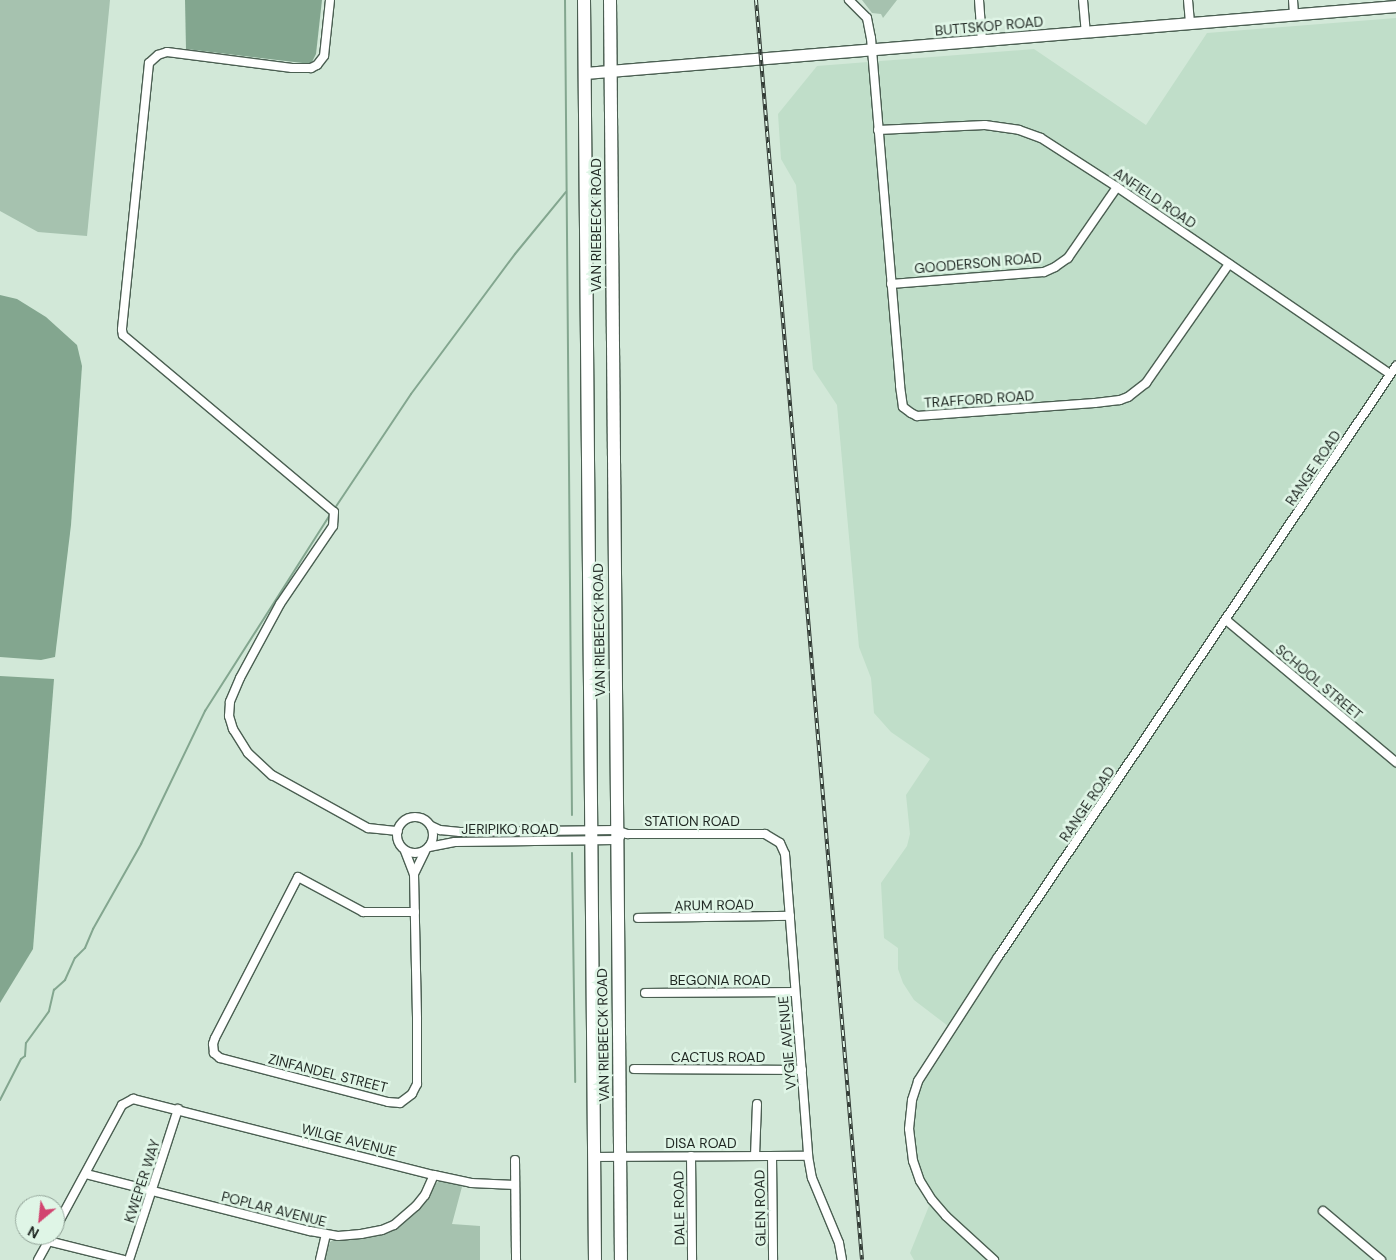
<!DOCTYPE html>
<html>
<head>
<meta charset="utf-8">
<style>
  body { margin:0 }
  #map { position:relative; width:1396px; height:1260px; overflow:hidden; background:#d2e8d8; font-family:"DM Sans",sans-serif }
  div>[style] { position:absolute }
  .built>* { inset:0; background:#c0dec9 }
  .green>* { inset:0; background:#a6c2af }
  .water>* { inset:0; background:#83a68f }
  .stream>* { height:2px; margin:-1px; padding:0 1px; transform-origin:1px; border-radius:1px; background:#83a68f }
  .roads { filter:drop-shadow(1px 0 #4b5f52) drop-shadow(-1px 0 #4b5f52) drop-shadow(0 1px #4b5f52) drop-shadow(0 -1px #4b5f52) }
  .street>* { height:8px; margin:-4px; padding:0 4px; transform-origin:4px; border-radius:4px; background:#fff }
  .street>.ring { margin:-4px; padding:0; box-sizing:content-box; background:none; border:8px solid #fff; border-radius:50% }
  .secondary>* { height:11px; margin:-5.5px; padding:0 5.5px; transform-origin:5.5px; border-radius:5.5px; background:#fff }
  .primary>* { height:12px; margin:-6px; padding:0 6px; transform-origin:6px; border-radius:6px; background:#fff }
  .rail>* { height:4px; margin-top:-2px; transform-origin:0; background:repeating-linear-gradient(90deg,#dff5e6 0 5.5px,#313a34 0 11px); box-sizing:border-box; border-block:1px solid #313a34 }
  span { translate:-50% -50%; white-space:nowrap; text-align:center; line-height:1.15; -webkit-text-stroke:5px #dff5e6; paint-order:stroke }
  .street-label { font-size:14px; color:#1f2722 }
  .north { position:absolute; left:15px; top:1195px; width:50px; height:50px; box-sizing:border-box; background:#dff5e6; border:1px solid #92a398; border-radius:50%; rotate:208deg; font-size:14px; font-weight:700; line-height:20px; text-align:center; color:#1f2722 }
  .north::after { content:''; display:block; margin:auto; width:18px; height:22px; background:#d24470; clip-path:polygon(50% 0,100% 100%,50% 72%,0 100%) }
</style>
</head>
<body>
<div id="map">
  <div class="built">
    <i style="clip-path:polygon(1396px 18px,1396px 1260px,914px 1260px,910px 1253px,931px 1201px,926px 1193px,908px 1134px,921px 1072px,948px 1026px,914px 1000px,903px 983px,898px 969px,898px 948px,884px 938px,881px 883px,907px 846px,910px 834px,906px 795px,930px 759px,891px 732px,874px 713px,871px 678px,859px 647px,837px 405px,813px 369px,796px 185px,781px 159px,778px 114px,817px 66px,1034px 49px,1146px 125px,1207px 33px)"></i>
  </div>
  <div class="green">
    <i style="clip-path:polygon(0 0,110px 0,87px 236px,38px 232px,0 211px)"></i>
    <i style="clip-path:polygon(862px 0,897px 0,883px 18px,881px 14px,872px 13px)"></i>
    <i style="clip-path:polygon(441px 1180px,463px 1183px,452px 1224px,480px 1226px,480px 1260px,324px 1260px,330px 1242px,335px 1239px,363px 1237px,380px 1233px,424px 1201px,435px 1184px)"></i>
  </div>
  <div class="water">
    <i style="clip-path:polygon(185px 0,322px 0,316px 54px,311px 64px,186px 49px)"></i>
    <i style="clip-path:polygon(0 295px,17px 299px,46px 317px,77px 345px,82px 366px,71px 525px,55px 657px,41px 660px,0 657px)"></i>
    <i style="clip-path:polygon(0 676px,54px 679px,33px 949px,0 1003px)"></i>
  </div>
  <div class="stream">
    <i style="left:565px;top:0;width:815px;rotate:89.51deg"></i>
    <i style="left:335px;top:508px;width:137px;rotate:-56.3deg"></i>
    <i style="left:411px;top:394px;width:174px;rotate:-53.4deg"></i>
    <i style="left:515px;top:254px;width:80px;rotate:-50.6deg"></i>
    <i style="left:572px;top:853px;width:229px;rotate:89.2deg"></i>
    <i style="left:0;top:1100px;width:46px;rotate:-62.9deg"></i>
    <i style="left:21px;top:1059px;width:5px;rotate:-37deg"></i>
    <i style="left:25px;top:1056px;width:13px;rotate:-86deg"></i>
    <i style="left:26px;top:1043px;width:39px;rotate:-54deg"></i>
    <i style="left:49px;top:1011px;width:22px;rotate:-77deg"></i>
    <i style="left:54px;top:990px;width:15px;rotate:-42deg"></i>
    <i style="left:65px;top:980px;width:24px;rotate:-66deg"></i>
    <i style="left:75px;top:958px;width:14px;rotate:-45deg"></i>
    <i style="left:85px;top:948px;width:21px;rotate:-67deg"></i>
    <i style="left:93px;top:929px;width:98px;rotate:-60.5deg"></i>
    <i style="left:141px;top:844px;width:148px;rotate:-64.3deg"></i>
    <i style="left:205px;top:711px;width:235px;rotate:-57.5deg"></i>
  </div>
  <div class="roads">
    <div class="street">
      <i style="left:330px;top:0;width:56px;rotate:96.1deg"></i>
      <i style="left:324px;top:56px;width:11px;rotate:128deg"></i>
      <i style="left:317px;top:65px;width:7px;rotate:153deg"></i>
      <i style="left:311px;top:68px;width:19px;rotate:180deg"></i>
      <i style="left:292px;top:68px;width:126px;rotate:-172.7deg"></i>
      <i style="left:167px;top:52px;width:9px;rotate:162deg"></i>
      <i style="left:158px;top:55px;width:12px;rotate:138deg"></i>
      <i style="left:149px;top:63px;width:268px;rotate:95.8deg"></i>
      <i style="left:122px;top:330px;width:5px;rotate:79deg"></i>
      <i style="left:123px;top:335px;width:275px;rotate:40deg"></i>
      <i style="left:334px;top:512px;width:14px;rotate:94deg"></i>
      <i style="left:333px;top:526px;width:94px;rotate:124.2deg"></i>
      <i style="left:280px;top:604px;width:84px;rotate:118.4deg"></i>
      <i style="left:240px;top:678px;width:26px;rotate:113deg"></i>
      <i style="left:230px;top:702px;width:14px;rotate:94deg"></i>
      <i style="left:229px;top:716px;width:14px;rotate:73deg"></i>
      <i style="left:233px;top:729px;width:28px;rotate:58deg"></i>
      <i style="left:248px;top:753px;width:33px;rotate:43deg"></i>
      <i style="left:272px;top:775px;width:110px;rotate:28.9deg"></i>
      <i style="left:368px;top:828px;width:30px;rotate:6deg"></i>
      <i style="left:849px;top:0;width:25px;rotate:45deg"></i>
      <i style="left:867px;top:18px;width:20px;rotate:79deg"></i>
      <i style="left:871px;top:38px;width:349px;rotate:85.2deg"></i>
      <i style="left:900px;top:386px;width:21px;rotate:82deg"></i>
      <i style="left:903px;top:407px;width:10px;rotate:37deg"></i>
      <i style="left:911px;top:413px;width:7px;rotate:27deg"></i>
      <i style="left:917px;top:416px;width:178px;rotate:-4.2deg"></i>
      <i style="left:1095px;top:403px;width:25px;rotate:-7deg"></i>
      <i style="left:1120px;top:400px;width:9px;rotate:-21deg"></i>
      <i style="left:1128px;top:397px;width:23px;rotate:-38deg"></i>
      <i style="left:1146px;top:383px;width:145px;rotate:-55.1deg"></i>
      <i style="left:979px;top:0;width:41px;rotate:85.8deg"></i>
      <i style="left:1083px;top:0;width:33px;rotate:85deg"></i>
      <i style="left:1188px;top:0;width:24px;rotate:85deg"></i>
      <i style="left:1293px;top:0;width:15px;rotate:86deg"></i>
      <i style="left:878px;top:130px;width:107px;rotate:-2.7deg"></i>
      <i style="left:985px;top:125px;width:34px;rotate:8deg"></i>
      <i style="left:1019px;top:130px;width:23px;rotate:20deg"></i>
      <i style="left:1041px;top:138px;width:90px;rotate:32.8deg"></i>
      <i style="left:1117px;top:187px;width:331px;rotate:34.4deg"></i>
      <i style="left:891px;top:284px;width:153px;rotate:-4.5deg"></i>
      <i style="left:1044px;top:272px;width:12px;rotate:-24deg"></i>
      <i style="left:1055px;top:267px;width:16px;rotate:-35deg"></i>
      <i style="left:1068px;top:258px;width:86px;rotate:-55.4deg"></i>
      <i style="left:1226px;top:620px;width:222px;rotate:39.9deg"></i>
      <i class="ring" style="left:397px;top:817px;width:28px;height:28px"></i>
      <i style="left:431px;top:826px;width:10px;rotate:24deg"></i>
      <i style="left:440px;top:830px;width:20px;rotate:6deg"></i>
      <i style="left:460px;top:832px;width:156px;rotate:-0.7deg"></i>
      <i style="left:616px;top:830px;width:12px;rotate:20deg"></i>
      <i style="left:627px;top:834px;width:138px"></i>
      <i style="left:765px;top:834px;width:17px;rotate:31deg"></i>
      <i style="left:780px;top:843px;width:12px;rotate:66deg"></i>
      <i style="left:785px;top:854px;width:303px;rotate:85.6deg"></i>
      <i style="left:808px;top:1156px;width:22px;rotate:80deg"></i>
      <i style="left:812px;top:1178px;width:70px;rotate:67.4deg"></i>
      <i style="left:839px;top:1243px;width:17px;rotate:80deg"></i>
      <i style="left:429px;top:847px;width:26px;rotate:-11deg"></i>
      <i style="left:455px;top:842px;width:161px;rotate:-0.7deg"></i>
      <i style="left:616px;top:840px;width:5px;rotate:-37deg"></i>
      <i style="left:405px;top:851px;width:25px;rotate:69deg"></i>
      <i style="left:414px;top:874px;width:145px;rotate:88.8deg"></i>
      <i style="left:417px;top:1019px;width:65px;rotate:90deg"></i>
      <i style="left:417px;top:1084px;width:11px;rotate:117deg"></i>
      <i style="left:412px;top:1094px;width:15px;rotate:143deg"></i>
      <i style="left:400px;top:1103px;width:12px;rotate:-175deg"></i>
      <i style="left:388px;top:1102px;width:174px;rotate:-165.3deg"></i>
      <i style="left:220px;top:1058px;width:8px;rotate:-140deg"></i>
      <i style="left:214px;top:1053px;width:9px;rotate:-96deg"></i>
      <i style="left:213px;top:1044px;width:6px;rotate:-72deg"></i>
      <i style="left:215px;top:1038px;width:181px;rotate:-62.7deg"></i>
      <i style="left:298px;top:877px;width:74px;rotate:28.3deg"></i>
      <i style="left:363px;top:912px;width:52px"></i>
      <i style="left:414px;top:874px;width:25px;rotate:-64deg"></i>
      <i style="left:638px;top:918px;width:152px;rotate:-0.8deg"></i>
      <i style="left:645px;top:993px;width:150px;rotate:-0.4deg"></i>
      <i style="left:634px;top:1069px;width:168px;rotate:0.3deg"></i>
      <i style="left:691px;top:1156px;width:104px;rotate:89.4deg"></i>
      <i style="left:755px;top:1156px;width:52px;rotate:-87.8deg"></i>
      <i style="left:772px;top:1156px;width:104px;rotate:89.4deg"></i>
      <i style="left:594px;top:1157px;width:214px;rotate:-0.3deg"></i>
      <i style="left:515px;top:1160px;width:100px;rotate:89.4deg"></i>
      <i style="left:86px;top:1174px;width:231px;rotate:14.3deg"></i>
      <i style="left:310px;top:1231px;width:28px;rotate:10deg"></i>
      <i style="left:338px;top:1236px;width:23px;rotate:-5deg"></i>
      <i style="left:361px;top:1234px;width:21px;rotate:-11deg"></i>
      <i style="left:382px;top:1230px;width:13px;rotate:-23deg"></i>
      <i style="left:394px;top:1225px;width:29px;rotate:-41deg"></i>
      <i style="left:416px;top:1206px;width:14px;rotate:-51deg"></i>
      <i style="left:425px;top:1195px;width:22px;rotate:-66deg"></i>
      <i style="left:1323px;top:1211px;width:76px;rotate:40.2deg"></i>
      <i style="left:55px;top:1229px;width:141px;rotate:-61.6deg"></i>
      <i style="left:122px;top:1105px;width:13px;rotate:-29deg"></i>
      <i style="left:133px;top:1099px;width:310px;rotate:14.2deg"></i>
      <i style="left:434px;top:1175px;width:38px;rotate:12deg"></i>
      <i style="left:471px;top:1183px;width:44px;rotate:2.6deg"></i>
      <i style="left:48px;top:1241px;width:78px;rotate:14deg"></i>
      <i style="left:38px;top:1260px;width:29px;rotate:-61deg"></i>
      <i style="left:129px;top:1260px;width:159px;rotate:-72deg"></i>
      <i style="left:320px;top:1260px;width:26px;rotate:-77deg"></i>
      <i style="left:994px;top:1260px;width:65px;rotate:-137.5deg"></i>
      <i style="left:946px;top:1216px;width:21px;rotate:-131deg"></i>
      <i style="left:932px;top:1200px;width:22px;rotate:-122deg"></i>
      <i style="left:920px;top:1181px;width:21px;rotate:-109deg"></i>
      <i style="left:913px;top:1161px;width:32px;rotate:-97deg"></i>
      <i style="left:909px;top:1129px;width:29px;rotate:-84deg"></i>
      <i style="left:912px;top:1100px;width:20px;rotate:-72deg"></i>
      <i style="left:918px;top:1081px;width:148px;rotate:-57.2deg"></i>
      <i style="left:998px;top:957px;width:713px;rotate:-56.04deg"></i>
    </div>
    <div class="secondary">
      <i style="left:585px;top:73px;width:814px;rotate:-4.72deg"></i>
    </div>
    <div class="primary">
      <i style="left:584px;top:0;width:1260px;rotate:89.5deg"></i>
      <i style="left:610px;top:0;width:1260px;rotate:89.5deg"></i>
    </div>
  </div>
  <div class="rail">
    <i style="left:756px;top:0;width:1264px;rotate:85.19deg"></i>
  </div>
  <div class="street-label">
    <span style="left:989px;top:26px;rotate:-5deg">BUTTSKOP ROAD</span>
    <span style="left:1155px;top:198px;rotate:34deg">ANFIELD ROAD</span>
    <span style="left:596px;top:225px;rotate:-90deg">VAN RIEBEECK ROAD</span>
    <span style="left:978px;top:263px;rotate:-5deg">GOODERSON ROAD</span>
    <span style="left:979px;top:399px;rotate:-4deg">TRAFFORD ROAD</span>
    <span style="left:1313px;top:468px;rotate:-56deg">RANGE ROAD</span>
    <span style="left:599px;top:630px;rotate:-91deg">VAN RIEBEECK ROAD</span>
    <span style="left:1319px;top:682px;rotate:40deg">SCHOOL STREET</span>
    <span style="left:1087px;top:804px;rotate:-56deg">RANGE ROAD</span>
    <span style="left:692px;top:821px">STATION ROAD</span>
    <span style="left:510px;top:829px">JERIPIKO ROAD</span>
    <span style="left:714px;top:905px;rotate:-1deg">ARUM ROAD</span>
    <span style="left:720px;top:980px">BEGONIA ROAD</span>
    <span style="left:603px;top:1035px;rotate:-91deg">VAN RIEBEECK ROAD</span>
    <span style="left:787px;top:1043px;rotate:-95deg">VYGIE AVENUE</span>
    <span style="left:718px;top:1057px">CACTUS ROAD</span>
    <span style="left:328px;top:1073px;rotate:14deg">ZINFANDEL STREET</span>
    <span style="left:349px;top:1140px;rotate:14deg">WILGE AVENUE</span>
    <span style="left:701px;top:1143px">DISA ROAD</span>
    <span style="left:142px;top:1181px;rotate:-72deg">KWEPER WAY</span>
    <span style="left:679px;top:1208px;rotate:-91deg">DALE ROAD</span>
    <span style="left:760px;top:1208px;rotate:-91deg">GLEN ROAD</span>
    <span style="left:274px;top:1209px;rotate:14deg">POPLAR AVENUE</span>
  </div>
  <div class="north">N</div>
</div>
</body>
</html>
